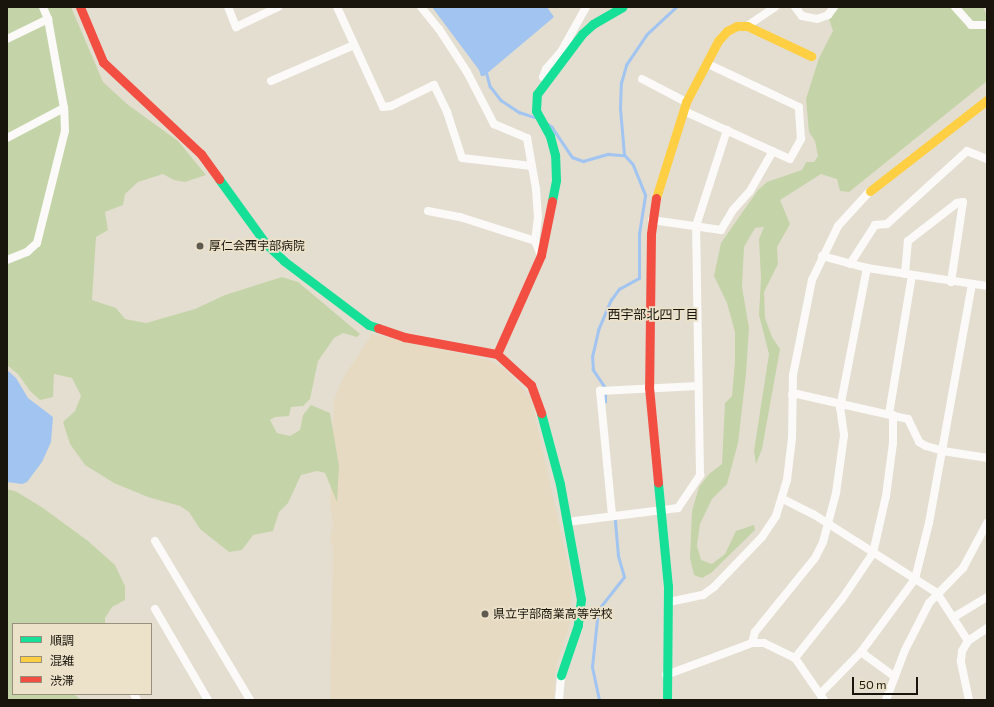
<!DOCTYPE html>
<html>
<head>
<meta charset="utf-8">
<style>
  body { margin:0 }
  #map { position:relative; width:994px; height:707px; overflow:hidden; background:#e4ded1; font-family:Commissioner,"Noto Sans JP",sans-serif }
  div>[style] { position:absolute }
  .built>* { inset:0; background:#e6dac3 }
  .green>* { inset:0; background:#c4d4a8 }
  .water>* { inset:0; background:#a1c4f0 }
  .stream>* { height:2.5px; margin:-1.25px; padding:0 1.25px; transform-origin:1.25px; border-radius:1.25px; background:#a1c4f0 }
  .street>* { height:8px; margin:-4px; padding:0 4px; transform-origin:4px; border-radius:4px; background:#fbfaf8 }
  .fast>* { height:9px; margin:-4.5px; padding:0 4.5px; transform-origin:4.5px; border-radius:4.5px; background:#16e098 }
  .slow>* { height:9px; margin:-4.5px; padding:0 4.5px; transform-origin:4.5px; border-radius:4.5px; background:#ffcf43 }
  .jam>* { height:9px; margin:-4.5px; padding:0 4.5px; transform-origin:4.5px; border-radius:4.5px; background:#f24e42 }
  .dots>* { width:11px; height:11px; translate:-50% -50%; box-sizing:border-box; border:2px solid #ece1c9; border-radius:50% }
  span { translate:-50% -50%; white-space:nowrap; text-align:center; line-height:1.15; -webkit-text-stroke:3.5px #ece1c9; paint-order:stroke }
  .poi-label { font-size:12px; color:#19150c }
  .left { translate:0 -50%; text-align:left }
  .neighbourhood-label { font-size:13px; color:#19150c }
  .frame { position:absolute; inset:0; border:8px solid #19150c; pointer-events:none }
  .legend { position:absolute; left:12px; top:623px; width:140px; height:72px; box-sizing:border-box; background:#ece1c9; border:1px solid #988f7d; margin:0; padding:5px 7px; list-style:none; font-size:12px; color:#19150c }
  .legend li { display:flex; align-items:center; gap:8px; height:20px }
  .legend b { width:20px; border:1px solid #988f7d }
  .scale { position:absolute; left:852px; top:677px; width:66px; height:18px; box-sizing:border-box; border:2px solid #19150c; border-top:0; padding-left:5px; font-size:12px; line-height:14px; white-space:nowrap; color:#19150c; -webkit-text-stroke:3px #ece1c9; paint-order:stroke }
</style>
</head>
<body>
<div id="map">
  <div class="built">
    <i style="clip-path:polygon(372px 334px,489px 360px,505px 369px,531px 398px,572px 581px,570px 624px,556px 667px,554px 700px,330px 700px,333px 549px,330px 538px,333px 524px,330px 508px,334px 400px,343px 378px)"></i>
  </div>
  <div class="green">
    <i style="clip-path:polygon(7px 7px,71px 7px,103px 82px,127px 104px,178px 141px,206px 175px,185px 182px,174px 180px,163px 174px,138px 182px,125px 194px,123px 205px,105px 212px,108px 230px,96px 237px,92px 300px,116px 308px,125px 319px,146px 323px,195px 309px,225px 295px,282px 277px,298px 282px,360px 334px,357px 337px,343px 333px,334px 338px,318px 361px,310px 399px,303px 406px,291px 407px,289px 416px,275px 417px,270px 420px,277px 433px,290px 436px,300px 430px,303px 415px,311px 405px,330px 413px,339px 466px,337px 502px,325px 473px,317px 471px,301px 475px,288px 503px,279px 512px,273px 531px,253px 535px,242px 550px,229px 552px,200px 529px,189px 512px,180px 506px,148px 497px,114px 483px,85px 465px,70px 444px,63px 422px,75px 411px,81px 396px,72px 378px,54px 374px,53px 397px,40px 400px,30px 391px,18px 374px,7px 365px)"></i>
    <i style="clip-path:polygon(839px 7px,983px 7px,987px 15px,987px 81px,849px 192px,840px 191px,837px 179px,821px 174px,780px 200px,790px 224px,777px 247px,778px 264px,764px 292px,765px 318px,772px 337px,780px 349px,762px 449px,756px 464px,754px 451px,769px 354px,759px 315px,761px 278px,759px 239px,764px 227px,755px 228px,744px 247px,742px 287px,749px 328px,746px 374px,738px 443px,727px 484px,712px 499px,700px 524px,697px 546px,701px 560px,712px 564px,725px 554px,736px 531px,754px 525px,755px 530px,711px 573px,702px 578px,694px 575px,690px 558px,692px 511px,699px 487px,709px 474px,722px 464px,725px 403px,732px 396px,735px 361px,735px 332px,727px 303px,714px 276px,721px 243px,758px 190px,767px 182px,802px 170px,806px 162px,814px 162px,818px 156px,815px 141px,809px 132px,806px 99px,819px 58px,833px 31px,829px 19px)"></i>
    <i style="clip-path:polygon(7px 489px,17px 492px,43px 508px,88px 541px,115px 565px,125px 586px,125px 600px,112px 607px,105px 618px,105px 624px,13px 624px,13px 694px,73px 694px,82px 700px,7px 700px)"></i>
  </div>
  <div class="water">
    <i style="clip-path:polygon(432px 7px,547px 7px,554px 17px,484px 76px,481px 76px,479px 70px)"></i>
    <i style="clip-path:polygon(7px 370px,16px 378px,28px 398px,53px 417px,51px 442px,42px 462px,27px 482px,22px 484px,7px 482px)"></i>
  </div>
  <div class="stream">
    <i style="left:486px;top:71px;width:16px;rotate:75deg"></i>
    <i style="left:490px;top:86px;width:18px;rotate:52deg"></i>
    <i style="left:501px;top:100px;width:22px;rotate:34deg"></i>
    <i style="left:519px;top:112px;width:16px;rotate:18deg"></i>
    <i style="left:548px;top:124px;width:5px;rotate:37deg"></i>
    <i style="left:552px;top:127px;width:36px;rotate:56deg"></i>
    <i style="left:572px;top:157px;width:12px;rotate:20deg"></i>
    <i style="left:583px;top:161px;width:26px;rotate:-16deg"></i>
    <i style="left:608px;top:154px;width:16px;rotate:4deg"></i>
    <i style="left:605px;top:402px;width:14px;rotate:-90deg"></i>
    <i style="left:605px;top:388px;width:22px;rotate:-124deg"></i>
    <i style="left:593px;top:370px;width:13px;rotate:-94deg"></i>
    <i style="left:592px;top:357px;width:28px;rotate:-77deg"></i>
    <i style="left:598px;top:330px;width:33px;rotate:-67deg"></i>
    <i style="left:611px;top:300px;width:14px;rotate:-54deg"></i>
    <i style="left:619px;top:289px;width:23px;rotate:-29deg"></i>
    <i style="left:639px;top:278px;width:44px;rotate:-90deg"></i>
    <i style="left:639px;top:234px;width:39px;rotate:-81deg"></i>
    <i style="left:645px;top:195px;width:32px;rotate:-112deg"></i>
    <i style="left:633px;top:165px;width:13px;rotate:-132deg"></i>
    <i style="left:624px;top:155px;width:47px;rotate:-94.9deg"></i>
    <i style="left:620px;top:108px;width:25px;rotate:-88deg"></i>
    <i style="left:621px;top:83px;width:19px;rotate:-74deg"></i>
    <i style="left:626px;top:65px;width:36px;rotate:-56deg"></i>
    <i style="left:646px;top:35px;width:41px;rotate:-43deg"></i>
    <i style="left:599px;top:700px;width:34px;rotate:-102deg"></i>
    <i style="left:592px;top:667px;width:57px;rotate:-84deg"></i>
    <i style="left:598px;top:610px;width:42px;rotate:-51.8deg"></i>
    <i style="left:624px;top:577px;width:22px;rotate:-106deg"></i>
    <i style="left:618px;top:556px;width:38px;rotate:-95deg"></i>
  </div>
  <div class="street">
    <i style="left:228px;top:7px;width:22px;rotate:68deg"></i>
    <i style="left:236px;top:27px;width:47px;rotate:-25.5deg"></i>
    <i style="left:337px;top:7px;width:110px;rotate:65.3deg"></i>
    <i style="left:383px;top:107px;width:8px;rotate:-7deg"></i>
    <i style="left:391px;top:106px;width:48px;rotate:-26deg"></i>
    <i style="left:434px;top:85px;width:30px;rotate:64deg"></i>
    <i style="left:447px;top:112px;width:48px;rotate:71.9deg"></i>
    <i style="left:462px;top:158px;width:70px;rotate:6.5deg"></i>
    <i style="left:421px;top:7px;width:28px;rotate:51deg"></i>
    <i style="left:439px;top:29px;width:51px;rotate:56.9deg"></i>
    <i style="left:467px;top:72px;width:59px;rotate:62.6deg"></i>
    <i style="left:494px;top:124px;width:36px;rotate:23deg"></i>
    <i style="left:527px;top:138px;width:52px;rotate:80deg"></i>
    <i style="left:536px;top:189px;width:28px;rotate:86deg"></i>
    <i style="left:538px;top:217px;width:24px;rotate:97deg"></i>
    <i style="left:535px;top:241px;width:15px;rotate:67deg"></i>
    <i style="left:795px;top:7px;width:11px;rotate:52deg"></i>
    <i style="left:802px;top:16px;width:15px;rotate:11deg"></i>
    <i style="left:817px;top:19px;width:12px;rotate:-20deg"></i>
    <i style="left:828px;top:15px;width:10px;rotate:-53deg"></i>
    <i style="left:955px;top:7px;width:24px;rotate:48deg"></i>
    <i style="left:971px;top:25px;width:16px"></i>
    <i style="left:747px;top:26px;width:34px;rotate:-34deg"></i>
    <i style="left:7px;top:39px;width:46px;rotate:-26deg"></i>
    <i style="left:642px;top:79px;width:50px;rotate:27.6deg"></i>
    <i style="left:547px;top:80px;width:5px;rotate:-143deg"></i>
    <i style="left:543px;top:77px;width:9px;rotate:-69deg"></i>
    <i style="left:546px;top:69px;width:23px;rotate:-49deg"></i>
    <i style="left:561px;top:52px;width:51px;rotate:-60.9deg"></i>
    <i style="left:271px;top:81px;width:90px;rotate:-23.4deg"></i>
    <i style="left:684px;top:111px;width:116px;rotate:24.4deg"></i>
    <i style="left:790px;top:159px;width:23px;rotate:-61deg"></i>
    <i style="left:801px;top:139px;width:32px;rotate:-94deg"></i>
    <i style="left:799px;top:107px;width:101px;rotate:-154.7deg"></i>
    <i style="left:7px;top:138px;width:64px;rotate:-27.8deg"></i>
    <i style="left:428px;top:211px;width:33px;rotate:11deg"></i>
    <i style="left:460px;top:217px;width:79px;rotate:17.7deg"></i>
    <i style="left:652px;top:220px;width:70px;rotate:8.2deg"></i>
    <i style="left:721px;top:230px;width:23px;rotate:-59deg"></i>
    <i style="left:733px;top:210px;width:25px;rotate:-48deg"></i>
    <i style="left:750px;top:191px;width:46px;rotate:-60.1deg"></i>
    <i style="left:822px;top:256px;width:47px;rotate:14.9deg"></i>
    <i style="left:867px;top:268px;width:121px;rotate:8.5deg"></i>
    <i style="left:7px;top:260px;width:22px;rotate:-22deg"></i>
    <i style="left:27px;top:252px;width:13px;rotate:-42deg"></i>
    <i style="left:37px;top:243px;width:115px;rotate:-76deg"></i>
    <i style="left:65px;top:131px;width:23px;rotate:-92deg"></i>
    <i style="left:64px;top:108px;width:90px;rotate:-100.2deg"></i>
    <i style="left:48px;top:19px;width:13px;rotate:-113deg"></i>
    <i style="left:850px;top:264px;width:46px;rotate:-57.3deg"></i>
    <i style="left:875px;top:225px;width:12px;rotate:-5deg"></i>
    <i style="left:887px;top:224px;width:108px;rotate:-42.4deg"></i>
    <i style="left:967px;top:151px;width:22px;rotate:22deg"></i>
    <i style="left:905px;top:274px;width:33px;rotate:-85deg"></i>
    <i style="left:908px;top:241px;width:62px;rotate:-37.8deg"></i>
    <i style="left:957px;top:203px;width:6px;rotate:-9deg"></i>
    <i style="left:963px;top:202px;width:81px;rotate:98.5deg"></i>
    <i style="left:792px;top:395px;width:5px;rotate:-11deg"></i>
    <i style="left:797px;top:394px;width:114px;rotate:12.7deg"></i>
    <i style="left:908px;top:419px;width:25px;rotate:64deg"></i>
    <i style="left:919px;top:442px;width:8px;rotate:30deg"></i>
    <i style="left:926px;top:446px;width:18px;rotate:16deg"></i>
    <i style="left:943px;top:451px;width:45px;rotate:9deg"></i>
    <i style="left:889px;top:414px;width:141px;rotate:-80.6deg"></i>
    <i style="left:783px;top:499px;width:34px;rotate:27deg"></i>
    <i style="left:813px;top:514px;width:147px;rotate:32.5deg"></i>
    <i style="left:937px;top:593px;width:57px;rotate:57.1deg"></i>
    <i style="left:612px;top:515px;width:125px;rotate:-95.5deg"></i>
    <i style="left:600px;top:391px;width:98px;rotate:-2.9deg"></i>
    <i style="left:567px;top:522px;width:112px;rotate:-7.2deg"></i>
    <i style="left:678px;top:508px;width:40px;rotate:-56deg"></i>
    <i style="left:700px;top:475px;width:249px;rotate:-90.9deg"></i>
    <i style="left:696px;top:226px;width:101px;rotate:-72.1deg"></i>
    <i style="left:155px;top:541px;width:185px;rotate:59.1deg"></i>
    <i style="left:669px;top:602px;width:35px;rotate:-12deg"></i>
    <i style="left:703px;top:595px;width:14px;rotate:-36deg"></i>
    <i style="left:714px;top:587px;width:69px;rotate:-46.2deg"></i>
    <i style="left:762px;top:537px;width:25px;rotate:-56deg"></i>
    <i style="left:776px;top:516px;width:38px;rotate:-73deg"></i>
    <i style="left:787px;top:480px;width:42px;rotate:-83.2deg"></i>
    <i style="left:792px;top:438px;width:63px;rotate:-89.1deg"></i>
    <i style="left:793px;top:375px;width:97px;rotate:-78.7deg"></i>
    <i style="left:812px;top:280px;width:60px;rotate:-64.3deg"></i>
    <i style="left:838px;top:226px;width:47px;rotate:-47.6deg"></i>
    <i style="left:155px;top:609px;width:105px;rotate:59.8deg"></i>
    <i style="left:954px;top:617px;width:39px;rotate:-31deg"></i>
    <i style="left:752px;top:643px;width:11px;rotate:-75deg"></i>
    <i style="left:755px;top:632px;width:95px;rotate:-51deg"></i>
    <i style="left:815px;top:558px;width:18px;rotate:-63deg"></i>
    <i style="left:823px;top:542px;width:51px;rotate:-75.1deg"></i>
    <i style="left:836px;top:493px;width:59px;rotate:-82.1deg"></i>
    <i style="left:844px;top:435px;width:27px;rotate:-98deg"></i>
    <i style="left:840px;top:408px;width:143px;rotate:-79.1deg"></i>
    <i style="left:861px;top:652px;width:42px;rotate:36.3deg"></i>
    <i style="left:795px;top:658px;width:75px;rotate:-51.5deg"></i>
    <i style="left:842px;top:599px;width:55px;rotate:-56deg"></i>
    <i style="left:873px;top:553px;width:58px;rotate:-77.2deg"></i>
    <i style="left:886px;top:496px;width:53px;rotate:-82.5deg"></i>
    <i style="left:893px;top:443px;width:28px;rotate:-90deg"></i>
    <i style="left:666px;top:675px;width:92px;rotate:-20.4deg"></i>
    <i style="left:752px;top:643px;width:12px"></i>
    <i style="left:764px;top:643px;width:34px;rotate:26deg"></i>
    <i style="left:795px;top:658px;width:51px;rotate:55.4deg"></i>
    <i style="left:821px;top:693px;width:57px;rotate:-45.7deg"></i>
    <i style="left:861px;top:652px;width:91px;rotate:-53.5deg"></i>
    <i style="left:915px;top:579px;width:58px;rotate:-76deg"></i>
    <i style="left:929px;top:523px;width:243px;rotate:-79.8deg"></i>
    <i style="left:134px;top:694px;width:7px;rotate:63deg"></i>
    <i style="left:559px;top:700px;width:25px;rotate:-85deg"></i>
    <i style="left:886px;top:700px;width:53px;rotate:-69.2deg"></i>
    <i style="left:905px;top:650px;width:53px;rotate:-62.9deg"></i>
    <i style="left:929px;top:603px;width:49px;rotate:-45.8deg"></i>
    <i style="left:963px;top:568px;width:51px;rotate:-61.9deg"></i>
    <i style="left:969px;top:700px;width:40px;rotate:-102deg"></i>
    <i style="left:961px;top:661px;width:10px;rotate:-84deg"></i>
    <i style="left:962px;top:651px;width:12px;rotate:-59deg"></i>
    <i style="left:968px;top:641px;width:23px;rotate:-34deg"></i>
  </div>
  <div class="fast">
    <i style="left:219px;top:179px;width:80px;rotate:54.1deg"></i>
    <i style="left:266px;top:244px;width:25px;rotate:43deg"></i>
    <i style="left:284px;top:261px;width:106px;rotate:37deg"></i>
    <i style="left:369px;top:325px;width:9px;rotate:18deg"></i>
    <i style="left:552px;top:201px;width:21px;rotate:-79deg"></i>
    <i style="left:556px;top:180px;width:25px;rotate:-92deg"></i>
    <i style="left:555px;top:155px;width:20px;rotate:-105deg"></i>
    <i style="left:550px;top:136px;width:29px;rotate:-119deg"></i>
    <i style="left:536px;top:111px;width:17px;rotate:-87deg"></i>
    <i style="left:537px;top:94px;width:75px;rotate:-53.1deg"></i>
    <i style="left:582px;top:34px;width:15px;rotate:-42deg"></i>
    <i style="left:593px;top:24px;width:34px;rotate:-30deg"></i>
    <i style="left:541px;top:413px;width:73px;rotate:75deg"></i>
    <i style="left:560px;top:484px;width:117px;rotate:79.7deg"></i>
    <i style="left:581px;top:599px;width:26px;rotate:97deg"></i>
    <i style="left:578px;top:625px;width:53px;rotate:108.8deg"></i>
    <i style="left:658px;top:483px;width:103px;rotate:84.5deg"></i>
    <i style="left:668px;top:586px;width:114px;rotate:90.5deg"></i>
  </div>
  <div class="slow">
    <i style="left:870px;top:191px;width:148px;rotate:-37.9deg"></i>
    <i style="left:656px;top:198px;width:101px;rotate:-72.6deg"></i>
    <i style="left:686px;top:102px;width:69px;rotate:-62.3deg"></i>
    <i style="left:718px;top:41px;width:13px;rotate:-48deg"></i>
    <i style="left:727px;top:31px;width:11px;rotate:-27deg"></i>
    <i style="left:737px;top:26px;width:10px"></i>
    <i style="left:747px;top:26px;width:71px;rotate:25.1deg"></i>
  </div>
  <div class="jam">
    <i style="left:80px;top:7px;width:60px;rotate:67.3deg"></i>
    <i style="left:103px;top:62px;width:134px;rotate:43.2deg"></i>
    <i style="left:201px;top:154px;width:31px;rotate:54deg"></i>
    <i style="left:656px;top:198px;width:36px;rotate:98deg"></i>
    <i style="left:651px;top:234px;width:153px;rotate:90.7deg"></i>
    <i style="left:649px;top:387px;width:96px;rotate:84.6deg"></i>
    <i style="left:378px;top:328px;width:28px;rotate:19deg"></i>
    <i style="left:404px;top:337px;width:95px;rotate:10.4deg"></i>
    <i style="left:497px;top:354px;width:46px;rotate:42.4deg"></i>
    <i style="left:531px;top:385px;width:30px;rotate:70deg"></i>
    <i style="left:497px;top:354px;width:108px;rotate:-66deg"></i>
    <i style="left:541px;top:255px;width:55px;rotate:-78.5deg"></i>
  </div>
  <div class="dots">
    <i style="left:200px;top:246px;background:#605b51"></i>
    <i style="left:485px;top:614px;background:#605b51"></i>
  </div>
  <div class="poi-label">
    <span class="left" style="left:209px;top:246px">厚仁会西宇部病院</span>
    <span class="left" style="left:493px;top:614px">県立宇部商業高等学校</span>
  </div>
  <div class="neighbourhood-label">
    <span style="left:653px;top:314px">西宇部北四丁目</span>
  </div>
  <div class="frame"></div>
  <ul class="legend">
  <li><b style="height:5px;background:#16e098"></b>順調</li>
  <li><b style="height:5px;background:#ffcf43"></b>混雑</li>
  <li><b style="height:5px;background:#f24e42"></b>渋滞</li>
  </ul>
  <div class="scale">50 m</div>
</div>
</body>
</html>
